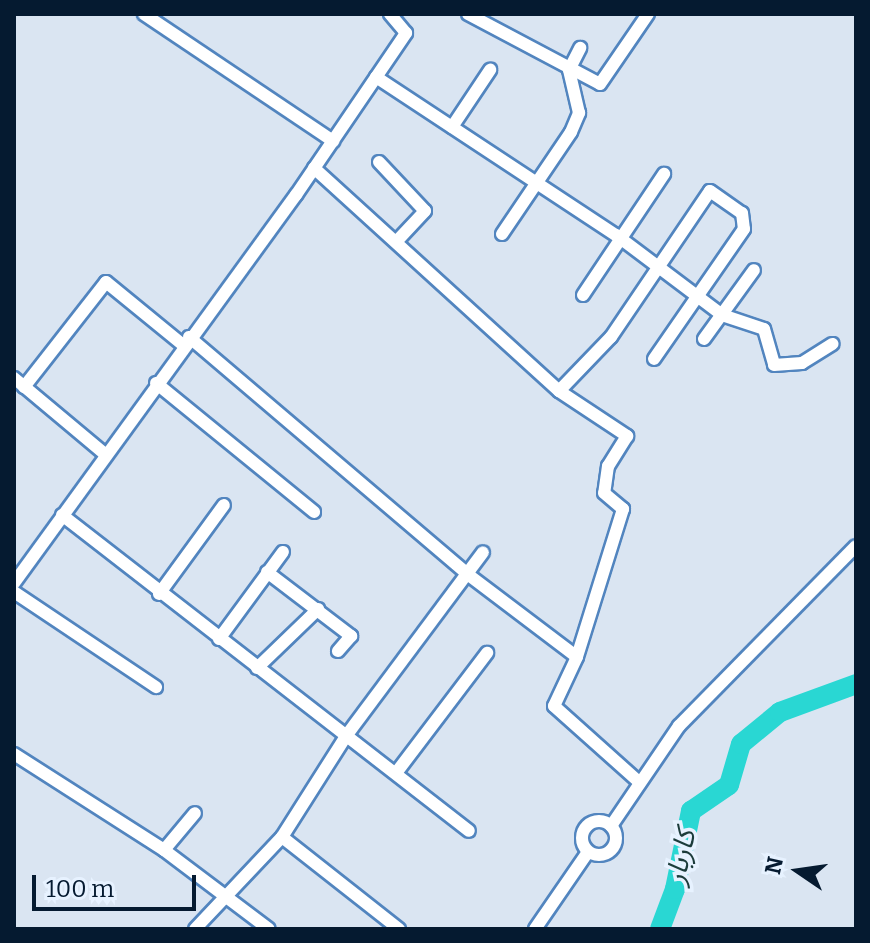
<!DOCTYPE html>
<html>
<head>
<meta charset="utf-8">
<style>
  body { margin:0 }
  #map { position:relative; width:870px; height:943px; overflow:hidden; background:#dae5f2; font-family:Bitter,"Noto Sans Arabic",serif }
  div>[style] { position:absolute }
  .river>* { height:20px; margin:-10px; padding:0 10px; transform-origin:10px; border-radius:10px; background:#29d7d3 }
  .roads { filter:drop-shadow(2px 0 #5285bf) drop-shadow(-2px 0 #5285bf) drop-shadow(0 2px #5285bf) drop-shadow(0 -2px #5285bf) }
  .minor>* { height:12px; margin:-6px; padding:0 6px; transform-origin:6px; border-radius:6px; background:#fff }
  .minor>.ring { margin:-6px; padding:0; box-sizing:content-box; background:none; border:12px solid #fff; border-radius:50% }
  span { translate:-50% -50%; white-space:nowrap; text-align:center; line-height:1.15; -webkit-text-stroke:7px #e7f2ff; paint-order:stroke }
  .water-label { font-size:28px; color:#1c3c3b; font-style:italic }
  .frame { position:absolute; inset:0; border:16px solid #051a30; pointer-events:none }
  .north { position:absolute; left:758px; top:831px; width:80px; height:80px; -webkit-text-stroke:6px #e7f2ff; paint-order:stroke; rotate:283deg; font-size:22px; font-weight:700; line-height:32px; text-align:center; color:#051a30 }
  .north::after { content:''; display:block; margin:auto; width:28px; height:36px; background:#051a30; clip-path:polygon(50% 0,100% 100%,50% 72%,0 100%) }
  .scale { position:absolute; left:32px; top:875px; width:164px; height:36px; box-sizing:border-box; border:4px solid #051a30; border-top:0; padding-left:10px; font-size:24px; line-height:28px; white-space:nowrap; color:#051a30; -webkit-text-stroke:6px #e7f2ff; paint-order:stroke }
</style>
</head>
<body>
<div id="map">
  <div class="river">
    <i style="left:660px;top:929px;width:43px;rotate:-69.4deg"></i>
    <i style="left:675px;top:889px;width:80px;rotate:-78.4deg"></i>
    <i style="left:691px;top:811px;width:46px;rotate:-34.4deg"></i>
    <i style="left:729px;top:785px;width:43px;rotate:-73.7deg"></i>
    <i style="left:741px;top:744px;width:50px;rotate:-39.4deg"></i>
    <i style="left:780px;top:712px;width:81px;rotate:-20.2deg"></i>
  </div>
  <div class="roads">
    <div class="minor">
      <i style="left:144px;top:14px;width:228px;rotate:33.9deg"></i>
      <i style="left:468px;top:14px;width:149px;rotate:27.9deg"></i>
      <i style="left:600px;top:84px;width:85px;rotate:-55.6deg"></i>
      <i style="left:376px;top:77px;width:287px;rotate:33.4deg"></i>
      <i style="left:616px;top:235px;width:133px;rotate:37deg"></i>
      <i style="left:722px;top:315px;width:44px;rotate:18.4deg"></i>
      <i style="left:764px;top:329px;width:37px;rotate:74deg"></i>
      <i style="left:774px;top:365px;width:28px;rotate:-4deg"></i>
      <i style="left:802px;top:363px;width:36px;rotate:-32deg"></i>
      <i style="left:452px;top:127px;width:69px;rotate:-56.3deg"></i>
      <i style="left:379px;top:162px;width:67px;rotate:46.8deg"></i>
      <i style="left:425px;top:211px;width:42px;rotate:133.1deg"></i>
      <i style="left:314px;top:168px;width:331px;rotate:42.3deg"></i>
      <i style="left:559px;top:391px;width:82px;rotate:33.5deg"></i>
      <i style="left:627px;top:436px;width:36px;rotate:122deg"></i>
      <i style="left:608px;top:466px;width:27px;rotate:98deg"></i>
      <i style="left:604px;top:493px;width:25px;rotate:40deg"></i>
      <i style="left:623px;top:509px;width:155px;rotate:107.3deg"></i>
      <i style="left:502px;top:234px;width:123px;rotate:-55.9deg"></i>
      <i style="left:571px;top:132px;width:21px;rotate:-67deg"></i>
      <i style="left:579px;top:113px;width:44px;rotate:-103.1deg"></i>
      <i style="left:569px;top:70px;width:25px;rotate:-63deg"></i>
      <i style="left:583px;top:295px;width:146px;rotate:-56.2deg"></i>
      <i style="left:189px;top:337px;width:364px;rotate:40.4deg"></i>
      <i style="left:466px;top:573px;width:139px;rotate:37.1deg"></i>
      <i style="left:577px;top:657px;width:54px;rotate:115.1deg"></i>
      <i style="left:554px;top:706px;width:115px;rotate:41.8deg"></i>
      <i style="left:704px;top:339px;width:85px;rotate:-54.1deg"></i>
      <i style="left:14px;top:378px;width:119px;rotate:39.9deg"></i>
      <i style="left:156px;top:383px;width:204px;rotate:39.2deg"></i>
      <i style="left:24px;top:387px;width:133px;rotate:-52deg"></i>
      <i style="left:106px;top:282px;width:99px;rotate:39.3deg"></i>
      <i style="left:559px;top:391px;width:75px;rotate:-46.1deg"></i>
      <i style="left:611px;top:337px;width:176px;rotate:-55.9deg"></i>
      <i style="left:710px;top:191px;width:39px;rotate:35deg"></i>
      <i style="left:742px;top:213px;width:16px;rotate:83deg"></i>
      <i style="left:744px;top:229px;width:158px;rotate:124.7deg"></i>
      <i style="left:62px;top:515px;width:515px;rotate:37.83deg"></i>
      <i style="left:267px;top:572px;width:106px;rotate:37.3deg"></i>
      <i style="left:351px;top:636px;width:20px;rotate:131deg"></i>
      <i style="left:14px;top:583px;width:480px;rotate:-54deg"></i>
      <i style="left:296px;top:195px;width:196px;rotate:-55.8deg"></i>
      <i style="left:406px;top:33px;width:25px;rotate:-130deg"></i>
      <i style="left:14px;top:592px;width:171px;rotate:33.8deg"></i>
      <i style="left:159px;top:594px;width:110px;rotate:-53.9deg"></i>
      <i style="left:219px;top:639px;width:108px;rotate:-53.7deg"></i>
      <i style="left:257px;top:668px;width:85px;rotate:-44deg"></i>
      <i style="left:14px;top:754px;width:178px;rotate:32.6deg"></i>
      <i style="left:164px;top:850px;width:131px;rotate:37deg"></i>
      <i style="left:396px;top:773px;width:151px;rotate:-52.8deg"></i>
      <i class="ring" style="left:582px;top:821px;width:22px;height:22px"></i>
      <i style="left:611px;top:826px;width:121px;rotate:-55.8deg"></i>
      <i style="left:679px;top:726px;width:252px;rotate:-45.5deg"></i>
      <i style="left:282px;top:837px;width:149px;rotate:38.2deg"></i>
      <i style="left:164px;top:850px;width:48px;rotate:-50deg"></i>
      <i style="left:195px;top:929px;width:127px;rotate:-46.6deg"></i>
      <i style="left:282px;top:837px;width:120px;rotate:-57.6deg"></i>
      <i style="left:346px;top:736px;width:229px;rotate:-53.3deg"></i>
      <i style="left:535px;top:929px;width:93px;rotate:-55.5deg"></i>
    </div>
  </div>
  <div class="water-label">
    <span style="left:681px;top:857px;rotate:-78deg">کاربار</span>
  </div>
  <div class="frame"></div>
  <div class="north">N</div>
  <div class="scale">100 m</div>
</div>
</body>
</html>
